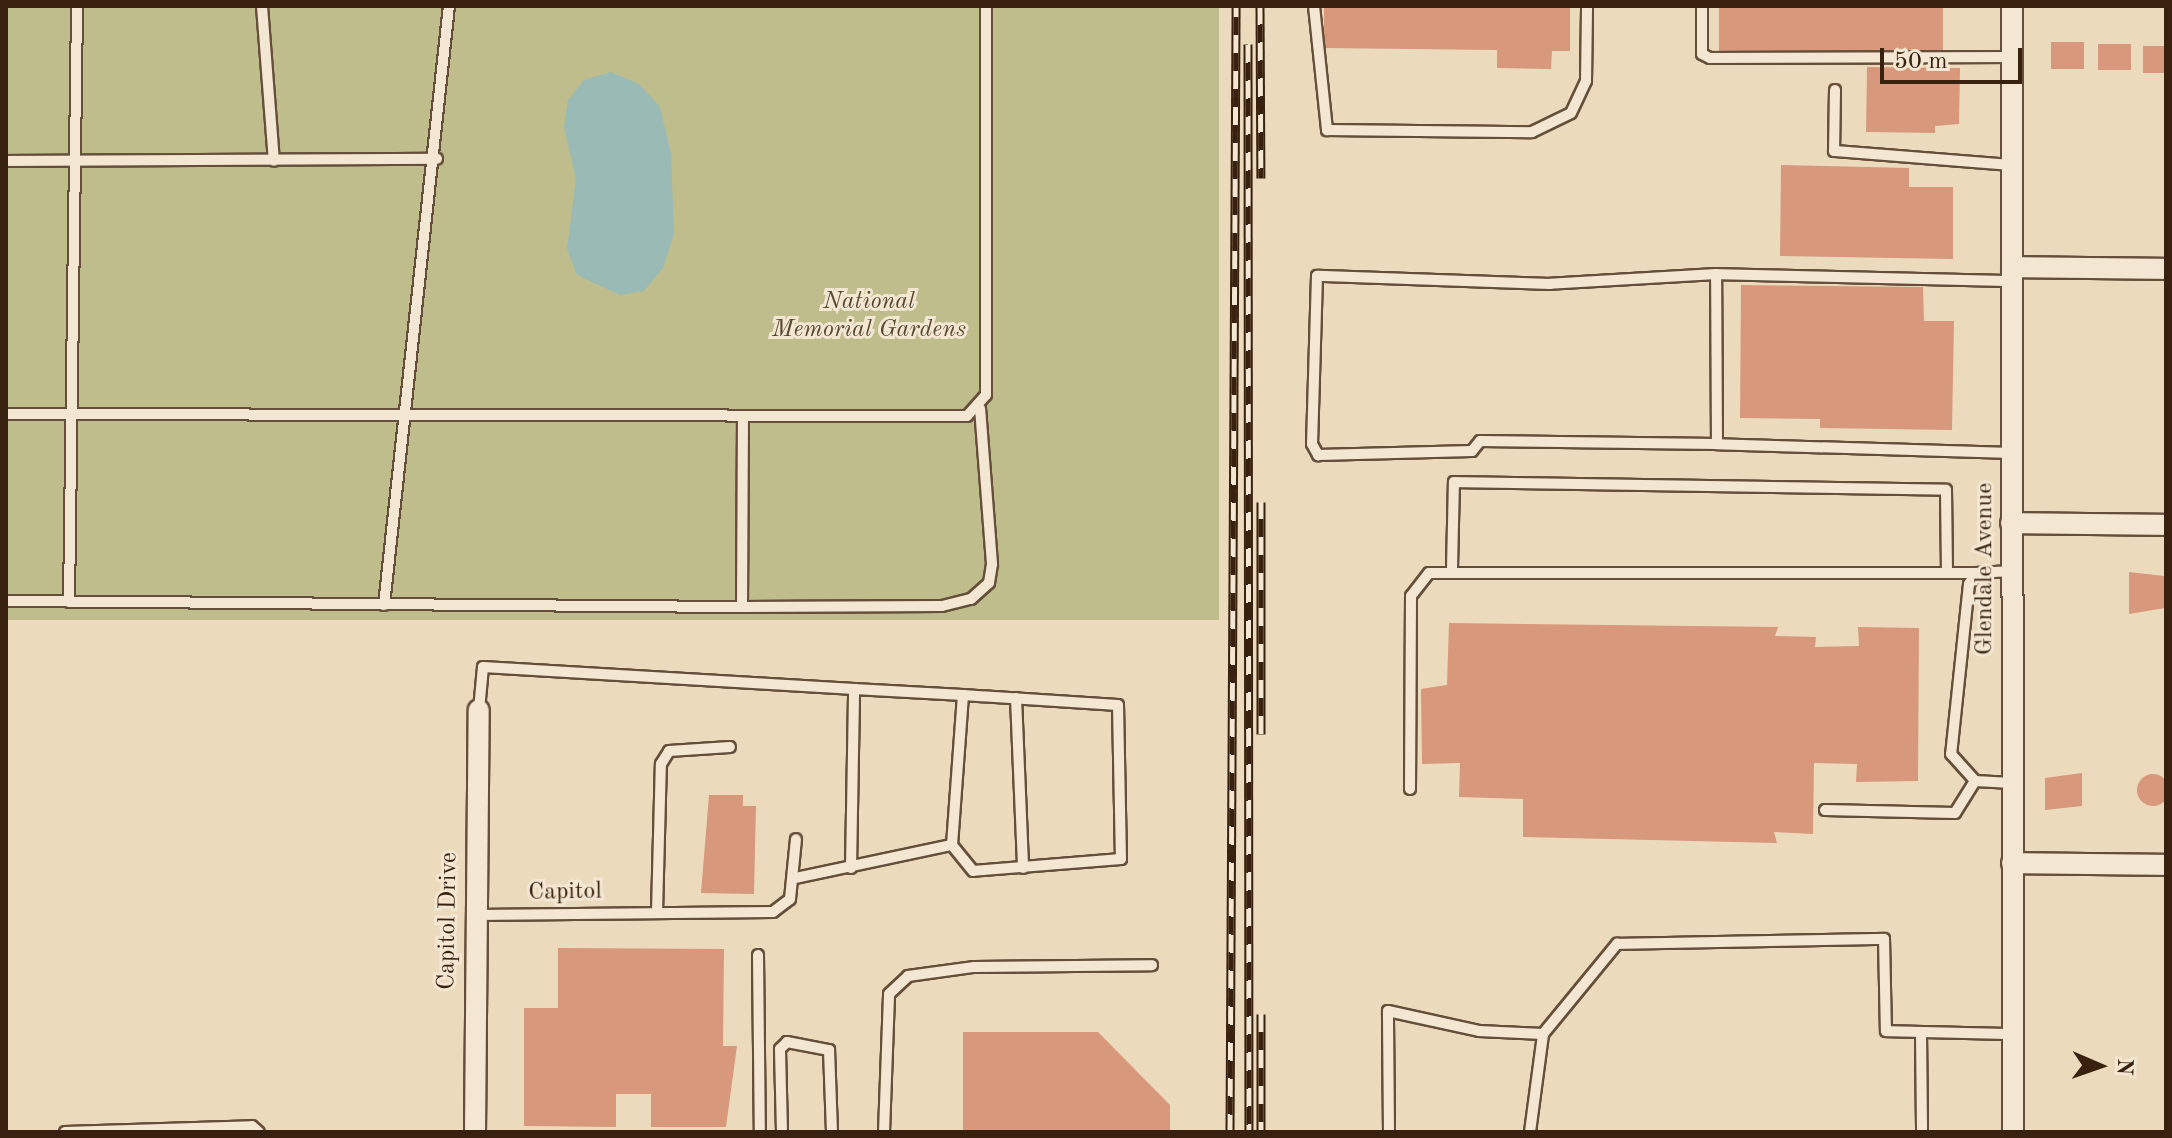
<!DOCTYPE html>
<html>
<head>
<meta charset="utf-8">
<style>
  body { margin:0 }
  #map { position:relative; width:2172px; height:1138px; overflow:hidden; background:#ecdabc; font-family:"Old Standard TT",serif }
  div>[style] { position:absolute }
  .green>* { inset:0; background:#bfbd8c; transform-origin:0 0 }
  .water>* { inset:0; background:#99bab5 }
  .building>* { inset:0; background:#d7987c; transform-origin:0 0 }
  .round { border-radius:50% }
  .roads { filter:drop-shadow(2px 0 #654f3a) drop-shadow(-2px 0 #654f3a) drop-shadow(0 2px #654f3a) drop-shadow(0 -2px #654f3a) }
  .lane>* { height:10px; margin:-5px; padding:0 5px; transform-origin:5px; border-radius:5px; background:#f3e7d3 }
  .street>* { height:20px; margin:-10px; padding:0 10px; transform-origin:10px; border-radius:10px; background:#f3e7d3 }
  .rail>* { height:9px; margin-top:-4.5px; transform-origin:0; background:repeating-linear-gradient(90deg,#f3e7d3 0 18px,#38210e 0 36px); box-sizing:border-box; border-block:2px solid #38210e }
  span { translate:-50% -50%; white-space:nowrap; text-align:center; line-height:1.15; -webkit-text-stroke:6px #f3e7d3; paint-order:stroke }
  .park-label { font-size:24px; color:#5a482e; font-style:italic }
  .street-label { font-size:24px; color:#38210e }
  .frame { position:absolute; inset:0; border:8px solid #38210e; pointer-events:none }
  .north { position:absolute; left:2060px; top:1026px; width:80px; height:80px; -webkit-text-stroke:6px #f3e7d3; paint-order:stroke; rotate:92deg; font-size:22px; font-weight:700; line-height:32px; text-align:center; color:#38210e }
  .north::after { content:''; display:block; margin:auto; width:28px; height:36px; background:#38210e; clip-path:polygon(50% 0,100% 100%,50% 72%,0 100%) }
  .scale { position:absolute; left:1880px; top:48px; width:142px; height:36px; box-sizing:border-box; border:4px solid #38210e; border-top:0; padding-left:10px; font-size:24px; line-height:28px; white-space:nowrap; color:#38210e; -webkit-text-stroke:6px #f3e7d3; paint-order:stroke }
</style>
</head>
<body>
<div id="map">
  <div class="green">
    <i style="left:6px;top:6px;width:1213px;height:614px"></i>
  </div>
  <div class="water">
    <i style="clip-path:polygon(611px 72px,639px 84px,660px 107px,671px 154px,674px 234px,663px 268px,644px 291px,620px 295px,577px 275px,567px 249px,576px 179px,564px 127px,568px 100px,584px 80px)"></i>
  </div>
  <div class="building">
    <i style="clip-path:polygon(1324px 6px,1570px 6px,1570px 51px,1552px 51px,1551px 69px,1497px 68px,1497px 50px,1324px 48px)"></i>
    <i style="left:1719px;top:6px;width:224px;height:45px"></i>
    <i style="left:2051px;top:42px;width:33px;height:27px"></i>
    <i style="left:2098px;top:44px;width:33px;height:26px"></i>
    <i style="left:2143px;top:46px;width:23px;height:27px"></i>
    <i style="clip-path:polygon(1867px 67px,1960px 68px,1959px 124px,1935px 126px,1935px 133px,1866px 132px)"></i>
    <i style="clip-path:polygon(1781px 165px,1909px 168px,1909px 187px,1953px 187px,1953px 259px,1780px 256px)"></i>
    <i style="clip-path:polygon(1741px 285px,1923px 287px,1924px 321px,1954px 321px,1952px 430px,1820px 428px,1820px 419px,1740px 418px)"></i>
    <i style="clip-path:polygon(2129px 572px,2164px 576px,2165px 608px,2129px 614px)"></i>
    <i style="clip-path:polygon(1449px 623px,1778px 627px,1775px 636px,1816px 637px,1815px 647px,1859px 646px,1858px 627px,1919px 628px,1918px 781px,1856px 782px,1857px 764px,1814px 763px,1813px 834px,1774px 832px,1777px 843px,1523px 837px,1523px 799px,1459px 797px,1460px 763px,1422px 764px,1421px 689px,1447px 685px)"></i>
    <i style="clip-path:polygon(2082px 773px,2082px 806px,2045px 810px,2045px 778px)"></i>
    <i class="round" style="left:2137px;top:774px;width:32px;height:32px"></i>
    <i style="clip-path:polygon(709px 795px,743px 795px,743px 806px,756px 806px,754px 894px,701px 893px)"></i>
    <i style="clip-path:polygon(558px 948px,724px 949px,723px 1046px,737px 1046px,726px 1127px,651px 1127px,651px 1094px,616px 1094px,616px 1127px,524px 1126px,524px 1008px,558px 1008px)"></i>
    <i style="clip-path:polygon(963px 1032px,1098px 1032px,1170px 1105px,1170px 1132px,963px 1132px)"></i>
  </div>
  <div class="roads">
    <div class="lane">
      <i style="left:262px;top:6px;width:155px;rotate:85.6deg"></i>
      <i style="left:1314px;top:6px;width:125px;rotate:84deg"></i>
      <i style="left:1327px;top:130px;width:205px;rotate:0.6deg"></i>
      <i style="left:1532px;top:132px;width:43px;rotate:-26deg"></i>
      <i style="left:1571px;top:113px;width:35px;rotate:-65deg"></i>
      <i style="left:1586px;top:81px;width:75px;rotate:-89.2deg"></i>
      <i style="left:1702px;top:6px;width:48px;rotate:90deg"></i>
      <i style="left:1702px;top:54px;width:9px;rotate:27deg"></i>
      <i style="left:1710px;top:58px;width:301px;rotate:-0.2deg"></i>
      <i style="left:1835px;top:90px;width:61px;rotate:90.9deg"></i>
      <i style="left:1834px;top:151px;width:179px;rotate:4.5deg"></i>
      <i style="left:6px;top:161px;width:431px;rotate:-0.3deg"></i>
      <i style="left:1716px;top:274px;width:166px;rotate:176.6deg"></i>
      <i style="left:1550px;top:284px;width:233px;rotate:-178deg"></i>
      <i style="left:1317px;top:276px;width:168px;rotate:91.7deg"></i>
      <i style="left:1312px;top:444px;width:13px;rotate:61deg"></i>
      <i style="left:1318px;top:455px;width:154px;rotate:-1.5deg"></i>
      <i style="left:1472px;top:451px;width:13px;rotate:-51deg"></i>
      <i style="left:1480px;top:441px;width:237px;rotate:0.7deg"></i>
      <i style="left:6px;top:414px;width:961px;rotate:0.12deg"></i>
      <i style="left:967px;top:416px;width:28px;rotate:-48deg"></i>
      <i style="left:986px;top:395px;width:389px;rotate:-90deg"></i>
      <i style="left:2012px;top:453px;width:295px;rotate:-178.3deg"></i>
      <i style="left:1717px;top:444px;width:170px;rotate:-90.3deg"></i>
      <i style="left:1716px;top:274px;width:296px;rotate:1.4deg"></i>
      <i style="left:1452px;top:568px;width:86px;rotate:-88.7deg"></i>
      <i style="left:1454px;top:482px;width:492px;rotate:0.9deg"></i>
      <i style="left:1946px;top:490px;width:83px;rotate:89.3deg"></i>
      <i style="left:2012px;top:571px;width:36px;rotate:177deg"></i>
      <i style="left:1976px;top:573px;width:13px;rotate:122deg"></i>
      <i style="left:1969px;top:584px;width:171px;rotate:96deg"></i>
      <i style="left:1951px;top:754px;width:36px;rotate:48deg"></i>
      <i style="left:1975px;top:781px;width:37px;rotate:3deg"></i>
      <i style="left:6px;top:601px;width:736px;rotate:0.47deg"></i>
      <i style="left:742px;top:607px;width:191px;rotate:-89.7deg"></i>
      <i style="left:69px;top:602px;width:596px;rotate:-89.23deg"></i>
      <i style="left:384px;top:605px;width:603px;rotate:-83.81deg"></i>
      <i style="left:742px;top:607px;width:200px;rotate:-0.3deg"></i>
      <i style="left:942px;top:606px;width:30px;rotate:-14deg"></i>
      <i style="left:971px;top:599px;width:24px;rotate:-42deg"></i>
      <i style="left:989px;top:583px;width:19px;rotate:-81deg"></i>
      <i style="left:992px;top:564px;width:156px;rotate:-94.4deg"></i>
      <i style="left:1016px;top:698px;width:170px;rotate:87.6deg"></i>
      <i style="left:479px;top:710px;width:43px;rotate:-84.7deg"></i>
      <i style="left:483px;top:667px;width:372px;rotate:3.4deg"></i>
      <i style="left:854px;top:689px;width:109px;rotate:3.2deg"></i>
      <i style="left:963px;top:695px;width:155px;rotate:3.7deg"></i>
      <i style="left:1118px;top:705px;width:154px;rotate:88.9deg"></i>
      <i style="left:1121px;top:859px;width:148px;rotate:175.4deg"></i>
      <i style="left:973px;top:871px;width:33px;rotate:-129deg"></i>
      <i style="left:952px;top:845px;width:150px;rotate:-85.8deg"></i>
      <i style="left:1410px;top:789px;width:193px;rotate:-89.7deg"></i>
      <i style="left:1411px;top:596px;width:29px;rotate:-52deg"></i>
      <i style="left:1429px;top:573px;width:547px"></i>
      <i style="left:1825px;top:810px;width:130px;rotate:1.3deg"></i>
      <i style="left:1955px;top:813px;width:38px;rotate:-58deg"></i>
      <i style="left:851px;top:868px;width:179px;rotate:-89deg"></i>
      <i style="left:795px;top:878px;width:160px;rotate:-11.9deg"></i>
      <i style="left:657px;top:912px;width:148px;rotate:-88.5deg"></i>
      <i style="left:661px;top:764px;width:15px;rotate:-58deg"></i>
      <i style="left:669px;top:751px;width:61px;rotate:-3.8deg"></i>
      <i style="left:476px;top:915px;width:297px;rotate:-0.6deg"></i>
      <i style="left:773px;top:912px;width:21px;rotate:-37deg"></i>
      <i style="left:790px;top:899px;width:60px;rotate:-84.3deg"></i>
      <i style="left:758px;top:955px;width:177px;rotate:89.4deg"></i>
      <i style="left:1921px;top:1032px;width:100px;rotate:89.4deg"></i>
      <i style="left:65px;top:1132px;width:187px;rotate:-1.8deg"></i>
      <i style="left:252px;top:1126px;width:9px;rotate:41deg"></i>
      <i style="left:782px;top:1132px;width:83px;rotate:-91.4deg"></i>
      <i style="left:780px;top:1049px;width:10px;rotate:-45deg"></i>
      <i style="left:787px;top:1042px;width:43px;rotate:10.8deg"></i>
      <i style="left:829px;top:1050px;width:82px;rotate:87.9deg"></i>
      <i style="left:884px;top:1132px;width:138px;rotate:-87.9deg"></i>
      <i style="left:889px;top:994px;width:26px;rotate:-43deg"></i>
      <i style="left:908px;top:976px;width:67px;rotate:-7.8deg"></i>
      <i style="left:974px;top:967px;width:178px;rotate:-0.6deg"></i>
      <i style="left:1389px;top:1132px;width:121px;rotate:-90.5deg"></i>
      <i style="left:1388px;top:1011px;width:93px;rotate:12.4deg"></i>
      <i style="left:1479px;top:1031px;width:64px;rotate:2.7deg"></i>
      <i style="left:1543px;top:1034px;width:117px;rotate:-50.6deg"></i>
      <i style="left:1617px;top:944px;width:267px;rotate:-1.1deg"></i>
      <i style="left:1884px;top:939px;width:92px;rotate:88.8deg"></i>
      <i style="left:1886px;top:1031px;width:127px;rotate:1.4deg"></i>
      <i style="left:1530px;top:1132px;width:99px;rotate:-82.4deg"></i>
    </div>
    <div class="street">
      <i style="left:2012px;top:6px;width:1126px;rotate:89.95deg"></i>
      <i style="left:2012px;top:267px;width:154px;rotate:0.7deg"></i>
      <i style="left:2011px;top:523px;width:155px;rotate:0.7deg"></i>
      <i style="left:2012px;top:863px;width:154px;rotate:0.7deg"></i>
      <i style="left:475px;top:1132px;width:422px;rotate:-89.5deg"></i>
    </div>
  </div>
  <div class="rail">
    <i style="left:1260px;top:6px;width:172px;rotate:89.7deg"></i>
    <i style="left:1248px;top:44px;width:1088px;rotate:89.95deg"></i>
    <i style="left:1261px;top:734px;width:232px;rotate:-90deg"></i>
    <i style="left:1261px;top:1014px;width:118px;rotate:90deg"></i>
    <i style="left:1230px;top:1132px;width:1126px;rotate:-89.69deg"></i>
  </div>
  <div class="park-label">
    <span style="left:869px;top:317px">National<br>Memorial Gardens</span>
  </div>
  <div class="street-label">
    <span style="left:1986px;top:569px;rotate:-90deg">Glendale Avenue</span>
    <span style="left:565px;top:893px;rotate:-1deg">Capitol</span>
    <span style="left:449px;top:921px;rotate:-89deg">Capitol Drive</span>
  </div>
  <div class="frame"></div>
  <div class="north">N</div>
  <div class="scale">50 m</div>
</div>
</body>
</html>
